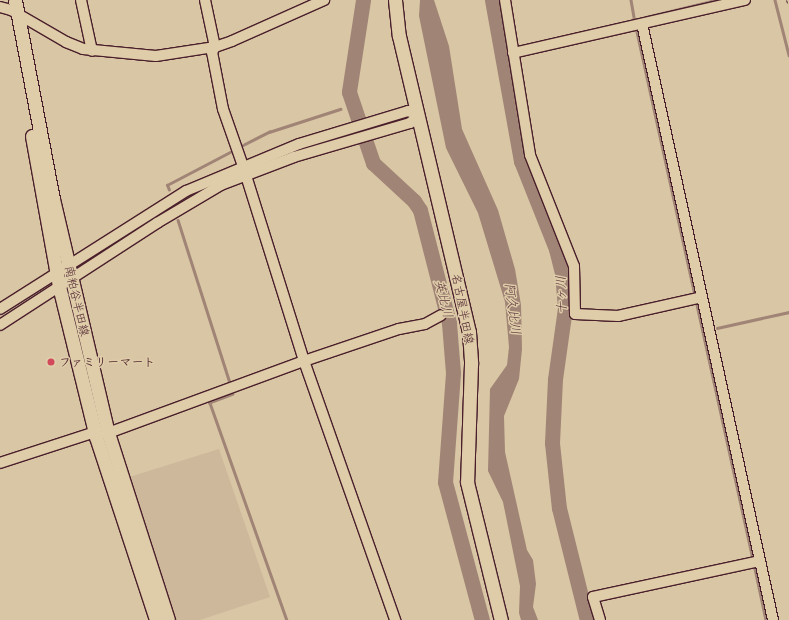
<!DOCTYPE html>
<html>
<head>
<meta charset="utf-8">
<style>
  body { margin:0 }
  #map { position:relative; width:789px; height:620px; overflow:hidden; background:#d9c6a5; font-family:Delius,"Klee One",sans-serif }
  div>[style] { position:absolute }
  .built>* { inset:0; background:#cdb89b }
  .water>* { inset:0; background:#a08475 }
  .stream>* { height:2.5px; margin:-1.25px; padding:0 1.25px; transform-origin:1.25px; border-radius:1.25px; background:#a08475 }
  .river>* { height:15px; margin:-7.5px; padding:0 7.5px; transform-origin:7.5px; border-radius:7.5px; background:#a08475 }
  .roads { filter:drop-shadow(1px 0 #4a1f2b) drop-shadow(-1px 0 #4a1f2b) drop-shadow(0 1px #4a1f2b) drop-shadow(0 -1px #4a1f2b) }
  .minor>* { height:10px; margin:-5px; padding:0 5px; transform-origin:5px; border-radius:5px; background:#dfcdaa }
  .major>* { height:13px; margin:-6.5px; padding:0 6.5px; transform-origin:6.5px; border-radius:6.5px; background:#dfcdaa }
  .rail>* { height:4px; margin-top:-2px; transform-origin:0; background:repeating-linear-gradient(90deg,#dfcdaa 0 8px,#4a1f2b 0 16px); box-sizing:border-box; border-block:1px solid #4a1f2b }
  .dots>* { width:11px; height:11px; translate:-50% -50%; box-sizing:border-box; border:2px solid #dfcdaa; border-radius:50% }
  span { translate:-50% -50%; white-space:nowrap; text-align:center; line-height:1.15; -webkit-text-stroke:3px #dfcdaa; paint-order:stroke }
  .street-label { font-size:12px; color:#4a1f2b }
  .poi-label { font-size:12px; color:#4a1f2b; font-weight:700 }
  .left { translate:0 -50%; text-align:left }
  .water-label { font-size:13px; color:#5b333a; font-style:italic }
</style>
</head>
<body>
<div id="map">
  <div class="built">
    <i style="clip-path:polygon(219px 449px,270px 597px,200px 620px,174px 620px,126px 478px)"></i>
  </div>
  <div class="water">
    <i style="clip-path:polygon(420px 0,434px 0,449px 46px,462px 129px,498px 210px,515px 269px,521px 305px,522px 349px,519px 379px,504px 416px,505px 452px,527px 550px,533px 560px,536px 584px,533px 607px,538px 620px,521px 620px,519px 613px,520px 586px,503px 502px,488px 471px,490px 389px,507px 365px,509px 347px,505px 302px,478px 213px,446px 148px,419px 16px)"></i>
  </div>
  <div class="stream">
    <i style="left:631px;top:0;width:22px;rotate:80deg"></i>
    <i style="left:775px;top:0;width:57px;rotate:75.7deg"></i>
    <i style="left:646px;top:17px;width:72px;rotate:-13.7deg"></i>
    <i style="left:636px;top:27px;width:274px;rotate:77.6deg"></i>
    <i style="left:239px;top:147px;width:34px;rotate:-27deg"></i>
    <i style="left:269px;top:132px;width:75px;rotate:-17.9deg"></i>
    <i style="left:169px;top:190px;width:5px;rotate:-112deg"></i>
    <i style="left:167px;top:185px;width:76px;rotate:-27.6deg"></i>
    <i style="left:178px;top:220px;width:171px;rotate:72.3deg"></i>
    <i style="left:696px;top:300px;width:265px;rotate:77.6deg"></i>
    <i style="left:717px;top:328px;width:74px;rotate:-12.5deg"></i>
    <i style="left:233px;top:394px;width:25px;rotate:159deg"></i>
    <i style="left:210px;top:403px;width:230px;rotate:70.5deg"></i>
    <i style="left:754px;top:564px;width:57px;rotate:77.9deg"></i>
  </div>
  <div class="river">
    <i style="left:363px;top:0;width:93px;rotate:98.7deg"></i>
    <i style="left:349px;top:92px;width:75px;rotate:71.3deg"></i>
    <i style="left:373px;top:163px;width:56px;rotate:42.8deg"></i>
    <i style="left:414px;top:201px;width:11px;rotate:56deg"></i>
    <i style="left:420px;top:210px;width:117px;rotate:75.6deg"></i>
    <i style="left:449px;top:323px;width:50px;rotate:85.4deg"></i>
    <i style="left:453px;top:373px;width:109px;rotate:94.2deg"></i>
    <i style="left:445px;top:482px;width:143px;rotate:75deg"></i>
    <i style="left:492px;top:0;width:164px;rotate:79.8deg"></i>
    <i style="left:521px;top:161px;width:95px;rotate:68.3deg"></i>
    <i style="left:556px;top:249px;width:25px;rotate:76deg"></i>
    <i style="left:562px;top:273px;width:35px;rotate:85deg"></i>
    <i style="left:565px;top:308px;width:72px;rotate:98deg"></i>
    <i style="left:555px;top:379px;width:64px;rotate:92.7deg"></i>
    <i style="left:552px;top:443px;width:65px;rotate:83.9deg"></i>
    <i style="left:559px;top:508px;width:115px;rotate:76deg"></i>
  </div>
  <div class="roads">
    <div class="minor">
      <i style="left:81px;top:0;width:52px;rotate:77.8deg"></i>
      <i style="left:205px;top:0;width:48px;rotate:78deg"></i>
      <i style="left:215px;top:47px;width:6px;rotate:121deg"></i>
      <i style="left:212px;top:52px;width:58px;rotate:79.1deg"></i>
      <i style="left:223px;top:109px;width:60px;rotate:70.7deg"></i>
      <i style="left:243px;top:166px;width:204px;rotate:72.6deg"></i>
      <i style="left:304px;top:361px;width:275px;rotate:70.6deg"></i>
      <i style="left:505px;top:0;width:157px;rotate:80.8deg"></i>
      <i style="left:530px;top:155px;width:119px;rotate:68.4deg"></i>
      <i style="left:574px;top:266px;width:48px;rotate:88.8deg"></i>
      <i style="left:575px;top:314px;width:43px;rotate:2.7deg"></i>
      <i style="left:618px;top:316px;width:86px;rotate:-12.7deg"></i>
      <i style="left:0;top:7px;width:11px;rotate:15deg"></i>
      <i style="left:11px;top:10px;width:64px;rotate:30.2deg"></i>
      <i style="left:66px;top:42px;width:18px;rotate:22deg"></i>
      <i style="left:83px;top:49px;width:73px;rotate:5.5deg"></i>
      <i style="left:156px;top:56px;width:60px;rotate:-8.7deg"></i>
      <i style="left:215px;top:47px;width:18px;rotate:-19deg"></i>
      <i style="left:232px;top:41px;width:101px;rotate:-24deg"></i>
      <i style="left:642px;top:24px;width:610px;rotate:77.6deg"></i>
      <i style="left:513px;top:53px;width:238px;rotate:-12.9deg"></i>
      <i style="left:0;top:309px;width:220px;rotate:-32.4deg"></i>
      <i style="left:186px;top:191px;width:122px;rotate:-22.6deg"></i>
      <i style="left:299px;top:144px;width:114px;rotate:-16.8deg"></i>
      <i style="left:408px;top:111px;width:12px;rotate:20deg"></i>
      <i style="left:419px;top:115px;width:12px;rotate:138deg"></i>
      <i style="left:410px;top:123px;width:121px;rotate:163.7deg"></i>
      <i style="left:294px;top:157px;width:78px;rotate:159deg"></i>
      <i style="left:221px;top:185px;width:74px;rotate:149.3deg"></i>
      <i style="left:157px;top:223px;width:187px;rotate:147deg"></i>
      <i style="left:108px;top:433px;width:209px;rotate:-20.2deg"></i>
      <i style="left:304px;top:361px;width:100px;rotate:-18.6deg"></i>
      <i style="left:399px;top:329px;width:26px;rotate:-11deg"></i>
      <i style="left:425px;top:324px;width:18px;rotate:-29deg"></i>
      <i style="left:0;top:463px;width:100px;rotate:-18.1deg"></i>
      <i style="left:600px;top:620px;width:24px;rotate:-107deg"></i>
      <i style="left:593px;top:597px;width:170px;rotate:-12.2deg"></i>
    </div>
    <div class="major">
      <i style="left:15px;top:0;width:203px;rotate:79.2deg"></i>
      <i style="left:53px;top:199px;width:240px;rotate:76.8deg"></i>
      <i style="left:108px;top:433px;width:196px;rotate:72.2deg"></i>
      <i style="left:395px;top:0;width:36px;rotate:84deg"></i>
      <i style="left:399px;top:36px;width:304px;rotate:76.7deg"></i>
      <i style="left:469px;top:332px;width:32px;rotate:86deg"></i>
      <i style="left:471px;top:364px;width:118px;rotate:91.9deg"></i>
      <i style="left:467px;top:482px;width:142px;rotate:76.2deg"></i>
      <i style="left:32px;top:136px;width:152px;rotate:79.8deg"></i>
      <i style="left:59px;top:286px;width:155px;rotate:76.2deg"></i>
      <i style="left:96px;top:437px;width:193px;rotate:71.8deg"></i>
    </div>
  </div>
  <div class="rail">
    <i style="left:788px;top:0;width:3px;rotate:72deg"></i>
  </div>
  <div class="dots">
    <i style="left:51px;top:362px;background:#d1495b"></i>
  </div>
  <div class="street-label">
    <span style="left:77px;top:301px;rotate:77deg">南粕谷半田線</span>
    <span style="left:463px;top:309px;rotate:79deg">名古屋半田線</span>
  </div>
  <div class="poi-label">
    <span class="left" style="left:59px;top:362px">ファミリーマート</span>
  </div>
  <div class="water-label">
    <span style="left:562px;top:295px;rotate:-92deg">十ヶ川</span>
    <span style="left:443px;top:299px;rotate:76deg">英比川</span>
    <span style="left:512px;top:309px;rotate:82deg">阿久比川</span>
  </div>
</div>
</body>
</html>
